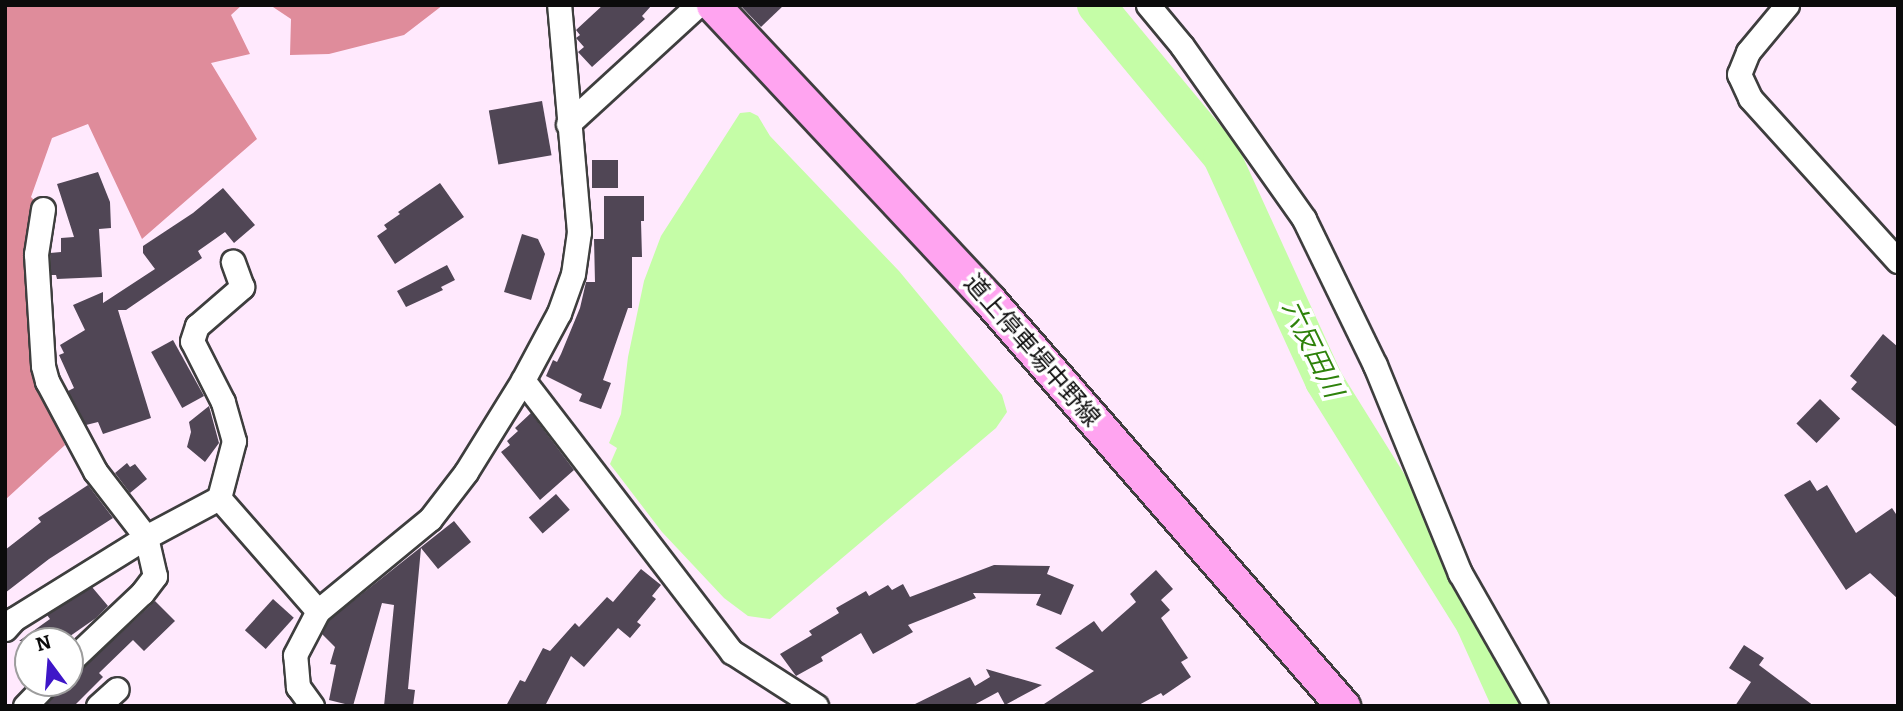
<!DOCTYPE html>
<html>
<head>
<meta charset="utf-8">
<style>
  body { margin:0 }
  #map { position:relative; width:1903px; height:711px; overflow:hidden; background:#ffe9fd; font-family:Bitter,"Noto Sans JP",serif }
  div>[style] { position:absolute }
  .forest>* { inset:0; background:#df8c9b }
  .water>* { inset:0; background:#c5fda7 }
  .river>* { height:38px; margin:-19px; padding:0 19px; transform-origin:19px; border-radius:19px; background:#c5fda7 }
  .building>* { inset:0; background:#504655; transform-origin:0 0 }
  .roads { filter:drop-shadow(2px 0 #3e3e3e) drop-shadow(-2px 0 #3e3e3e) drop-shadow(0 2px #3e3e3e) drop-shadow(0 -2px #3e3e3e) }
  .minor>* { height:23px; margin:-11.5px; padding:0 11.5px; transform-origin:11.5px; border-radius:11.5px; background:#fff }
  .secondary>* { height:33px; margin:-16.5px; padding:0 16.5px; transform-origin:16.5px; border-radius:16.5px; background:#ffa4f0 }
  span { translate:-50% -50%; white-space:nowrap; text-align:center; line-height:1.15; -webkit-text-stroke:7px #fff; paint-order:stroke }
  .street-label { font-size:24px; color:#0b0b0b }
  .water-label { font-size:26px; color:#2e820b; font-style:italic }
  .frame { position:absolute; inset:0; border:7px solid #0b0b0b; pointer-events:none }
  .north { position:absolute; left:14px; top:627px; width:70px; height:70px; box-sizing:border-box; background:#fff; border:2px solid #9d9d9d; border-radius:50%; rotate:344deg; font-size:19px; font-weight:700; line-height:28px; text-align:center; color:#0b0b0b }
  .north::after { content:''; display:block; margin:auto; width:24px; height:32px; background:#3e16c8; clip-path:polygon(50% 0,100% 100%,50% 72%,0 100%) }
</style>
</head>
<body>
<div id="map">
  <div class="forest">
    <i style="clip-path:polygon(5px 5px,242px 5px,231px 15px,250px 54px,211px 63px,257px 139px,142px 239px,88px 124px,52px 138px,31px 197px,43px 209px,31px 361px,65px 445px,5px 500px)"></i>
    <i style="clip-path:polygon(270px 5px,443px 5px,404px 35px,329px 54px,290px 55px,291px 19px)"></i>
  </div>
  <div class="water">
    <i style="clip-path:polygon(750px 112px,758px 116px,770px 136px,899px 271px,1002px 395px,1007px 412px,996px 428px,770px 619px,748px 616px,724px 598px,662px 532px,610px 464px,617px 448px,609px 443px,621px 414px,628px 357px,644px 281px,661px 236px,740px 113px)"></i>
  </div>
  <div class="river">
    <i style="left:1096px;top:5px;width:197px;rotate:50.3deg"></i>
    <i style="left:1222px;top:157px;width:246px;rotate:65.5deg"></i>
    <i style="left:1324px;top:381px;width:286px;rotate:58.1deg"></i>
    <i style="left:1475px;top:624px;width:90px;rotate:65.7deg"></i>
  </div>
  <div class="building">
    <i style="clip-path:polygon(603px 5px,652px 5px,642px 16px,645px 19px,592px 67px,578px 52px,584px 47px,576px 38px,580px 35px,576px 30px)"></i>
    <i style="clip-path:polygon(740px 5px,784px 5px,761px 27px)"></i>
    <i style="left:542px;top:101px;width:55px;height:54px;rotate:80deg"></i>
    <i style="left:592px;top:160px;width:26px;height:28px"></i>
    <i style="clip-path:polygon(98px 172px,110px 202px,111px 228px,99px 229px,102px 277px,57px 279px,56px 275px,51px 275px,50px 253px,61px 252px,61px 238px,74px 237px,57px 184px)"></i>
    <i style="clip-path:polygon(440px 183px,464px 217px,395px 264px,377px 236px,387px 229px,384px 225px,400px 214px,398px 212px)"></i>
    <i style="clip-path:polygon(223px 188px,255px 225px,234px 243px,225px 232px,198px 251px,202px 258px,126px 310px,118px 310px,151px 418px,103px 434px,98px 422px,86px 425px,68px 391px,74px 388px,59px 355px,64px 353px,60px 345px,85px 330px,73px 305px,103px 292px,103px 303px,155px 269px,143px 253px,143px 246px,193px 213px)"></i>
    <i style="clip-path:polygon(604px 196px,644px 196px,644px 221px,641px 221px,642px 257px,632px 257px,632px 308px,628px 308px,603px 380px,611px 383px,601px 409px,579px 401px,582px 394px,546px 376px,553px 360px,557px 362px,561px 354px,580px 308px,586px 282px,595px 282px,594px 239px,604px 239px)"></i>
    <i style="clip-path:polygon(522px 234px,538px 239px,545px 254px,531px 300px,504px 292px)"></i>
    <i style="clip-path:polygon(447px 265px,455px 280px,441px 287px,443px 290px,406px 307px,397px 291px)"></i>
    <i style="clip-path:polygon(1883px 334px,1898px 347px,1898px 428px,1851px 389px,1857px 382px,1850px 376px)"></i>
    <i style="left:173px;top:340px;width:64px;height:25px;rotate:61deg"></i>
    <i style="left:1820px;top:399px;width:28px;height:34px;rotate:44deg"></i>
    <i style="clip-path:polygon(209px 406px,219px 443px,205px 462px,187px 447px,191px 432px,189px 422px)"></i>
    <i style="clip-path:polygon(531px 413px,574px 470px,540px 500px,501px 452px,510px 445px,507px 441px,518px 431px,515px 428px)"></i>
    <i style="clip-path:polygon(127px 463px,130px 467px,135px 464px,147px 479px,130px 493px,115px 473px)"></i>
    <i style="clip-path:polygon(1810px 480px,1817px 491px,1827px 485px,1856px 533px,1892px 508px,1898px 517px,1898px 599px,1870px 573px,1846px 590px,1784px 495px)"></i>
    <i style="clip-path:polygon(88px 485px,113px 518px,49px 559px,5px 593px,5px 550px,41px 522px,38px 518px)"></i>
    <i style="left:556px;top:494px;width:21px;height:36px;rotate:49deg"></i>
    <i style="clip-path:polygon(454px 521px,471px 542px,438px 569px,421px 548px,408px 689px,415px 690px,413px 706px,384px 706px,394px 605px,382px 603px,353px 706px,329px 700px,336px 665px,330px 664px,335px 647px,322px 634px,329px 620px)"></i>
    <i style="clip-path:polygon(994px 565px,1050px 566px,1047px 574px,1074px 585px,1061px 615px,1036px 605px,1041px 594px,973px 593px,976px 598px,908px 625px,913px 632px,873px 654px,861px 633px,821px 657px,823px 661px,796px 676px,780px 654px,812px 635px,809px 631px,839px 613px,836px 608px,866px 591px,869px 596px,888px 585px,892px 590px,903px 584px,910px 597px)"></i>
    <i style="clip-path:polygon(641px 569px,661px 585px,652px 596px,656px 599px,637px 622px,641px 625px,630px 638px,618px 628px,584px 667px,571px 656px,545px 706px,506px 706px,520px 680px,525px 682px,543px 648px,550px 651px,575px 623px,579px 627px,607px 597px,613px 602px)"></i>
    <i style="clip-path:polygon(1156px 570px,1173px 589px,1161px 600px,1170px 610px,1161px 618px,1188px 658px,1181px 662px,1191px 677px,1163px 696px,1161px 693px,1137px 706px,1041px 706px,1094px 671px,1055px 648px,1094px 621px,1102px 632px,1136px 602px,1130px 594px)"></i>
    <i style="clip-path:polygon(92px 587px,108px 606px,96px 618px,63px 641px,19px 641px,50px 619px,47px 615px)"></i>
    <i style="left:273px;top:599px;width:28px;height:42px;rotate:42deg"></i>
    <i style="clip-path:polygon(155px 601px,175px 621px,144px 651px,130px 637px,133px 640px,99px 673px,103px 677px,74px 706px,45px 706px,62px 683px,70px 683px,71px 675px,80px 671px)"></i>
    <i style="clip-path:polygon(1744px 645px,1764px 658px,1759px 665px,1814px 706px,1735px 706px,1751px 682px,1729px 668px)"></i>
    <i style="clip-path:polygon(986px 669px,1042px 685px,1005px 705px,998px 692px,972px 706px,911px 706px,970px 677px,975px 686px,990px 677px)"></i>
  </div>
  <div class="roads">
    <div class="minor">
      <i style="left:1148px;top:5px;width:53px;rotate:50.3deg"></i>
      <i style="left:1182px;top:46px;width:212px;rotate:54.8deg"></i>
      <i style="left:1304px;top:219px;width:162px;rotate:64.1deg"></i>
      <i style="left:1375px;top:365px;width:225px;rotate:67.8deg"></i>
      <i style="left:1460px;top:573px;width:153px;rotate:60.3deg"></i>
      <i style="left:1787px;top:5px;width:61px;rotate:129.7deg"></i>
      <i style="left:1748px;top:52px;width:24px;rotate:112deg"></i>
      <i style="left:1739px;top:74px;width:26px;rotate:65deg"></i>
      <i style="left:1750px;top:98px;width:220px;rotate:47.8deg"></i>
      <i style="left:568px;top:124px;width:176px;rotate:-42.5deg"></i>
      <i style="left:43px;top:209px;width:46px;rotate:98.8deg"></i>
      <i style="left:36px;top:254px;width:112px;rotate:86.4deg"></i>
      <i style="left:43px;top:366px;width:16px;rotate:75deg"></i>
      <i style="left:47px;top:381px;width:102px;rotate:61.9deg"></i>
      <i style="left:95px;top:471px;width:83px;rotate:52.3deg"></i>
      <i style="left:146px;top:537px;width:40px;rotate:77deg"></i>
      <i style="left:155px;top:576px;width:21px;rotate:127deg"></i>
      <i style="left:142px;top:593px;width:99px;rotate:136.6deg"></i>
      <i style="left:523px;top:380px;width:343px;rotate:52.5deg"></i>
      <i style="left:732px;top:652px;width:100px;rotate:32.7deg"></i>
      <i style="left:219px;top:498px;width:59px;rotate:-75.3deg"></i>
      <i style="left:234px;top:441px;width:41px;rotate:-105.8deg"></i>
      <i style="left:223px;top:402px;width:68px;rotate:-116.9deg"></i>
      <i style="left:192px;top:341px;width:16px;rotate:-72deg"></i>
      <i style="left:197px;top:326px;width:60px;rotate:-40.9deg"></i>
      <i style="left:242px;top:287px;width:27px;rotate:-110deg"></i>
      <i style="left:5px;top:629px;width:13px;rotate:-48deg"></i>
      <i style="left:14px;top:619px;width:155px;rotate:-31.8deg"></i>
      <i style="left:146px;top:537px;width:83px;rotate:-28.1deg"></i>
      <i style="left:219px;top:498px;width:150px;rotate:48.8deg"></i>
      <i style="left:25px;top:706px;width:32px;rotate:-46deg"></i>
      <i style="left:98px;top:706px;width:25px;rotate:-42deg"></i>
      <i style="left:312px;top:706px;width:24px;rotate:-126deg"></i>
      <i style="left:298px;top:687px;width:32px;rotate:-95deg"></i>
      <i style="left:295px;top:655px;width:50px;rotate:-62.4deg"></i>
      <i style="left:318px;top:611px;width:145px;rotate:-39.4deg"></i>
      <i style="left:430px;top:519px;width:59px;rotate:-52.5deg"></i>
      <i style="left:466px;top:472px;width:108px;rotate:-58.2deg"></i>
      <i style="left:523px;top:380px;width:76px;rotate:-61.8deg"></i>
      <i style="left:559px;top:313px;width:41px;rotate:-70.3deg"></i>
      <i style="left:573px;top:274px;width:42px;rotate:-81.9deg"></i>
      <i style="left:579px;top:232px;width:228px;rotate:-95deg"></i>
    </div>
    <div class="secondary">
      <i style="left:713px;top:5px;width:404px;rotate:46.9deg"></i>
      <i style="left:989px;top:300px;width:539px;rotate:48.91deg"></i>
    </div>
  </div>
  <div class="street-label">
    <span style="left:1032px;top:351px;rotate:49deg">道上停車場中野線</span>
  </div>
  <div class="water-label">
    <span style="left:1312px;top:349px;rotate:64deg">六反田川</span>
  </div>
  <div class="frame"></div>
  <div class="north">N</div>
</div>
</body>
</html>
